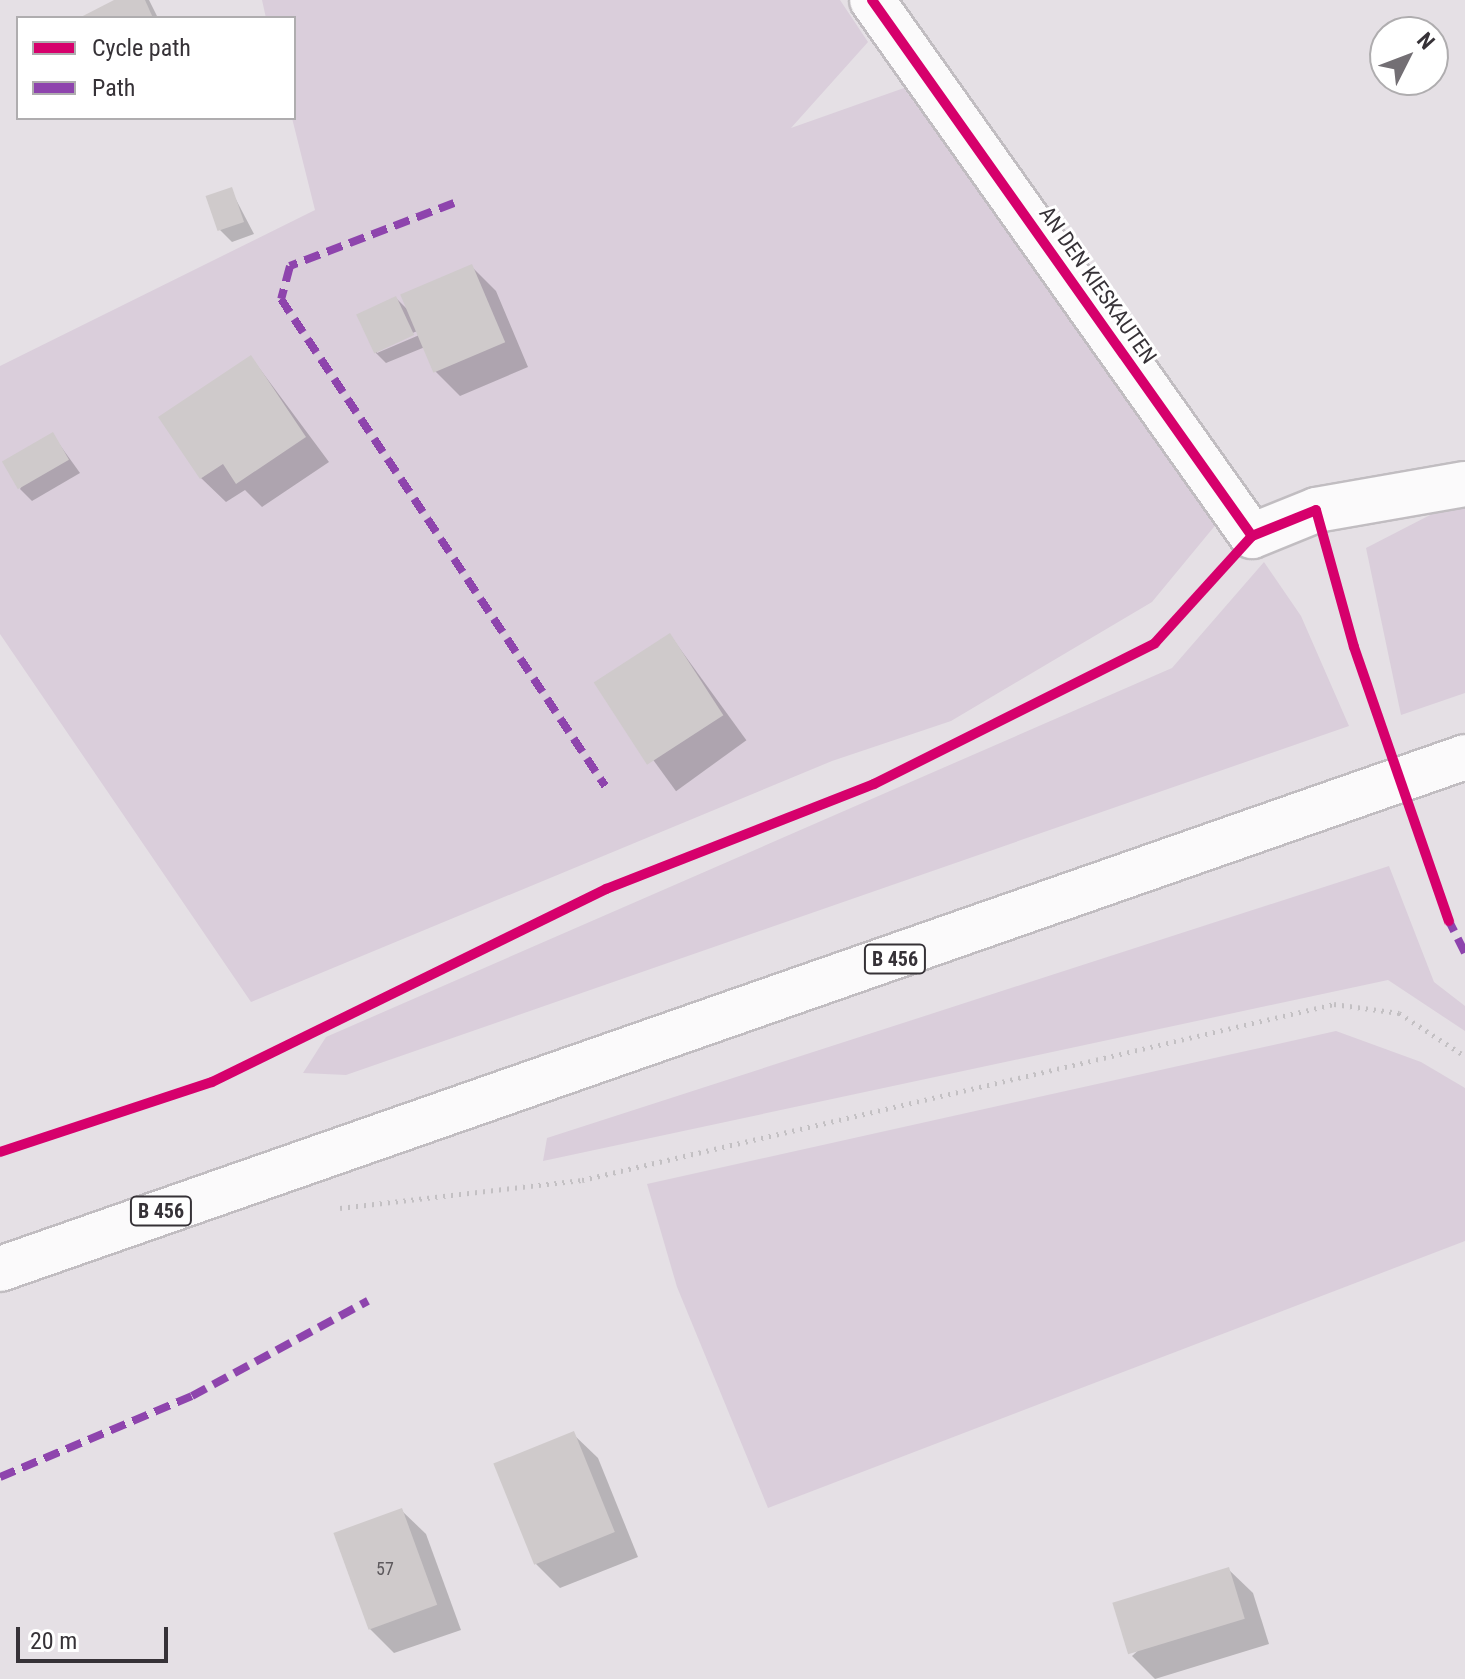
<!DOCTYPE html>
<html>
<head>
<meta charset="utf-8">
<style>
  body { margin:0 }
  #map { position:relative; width:1465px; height:1679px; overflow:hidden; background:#e5e0e5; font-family:"Roboto Condensed",sans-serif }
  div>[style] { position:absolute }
  .green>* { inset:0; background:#dacedb }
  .shadow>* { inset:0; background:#0003; transform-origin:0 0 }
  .building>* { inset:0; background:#cfcacb; transform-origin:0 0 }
  .path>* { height:5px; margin-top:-2.5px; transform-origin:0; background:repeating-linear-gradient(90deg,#c3c0c3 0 2px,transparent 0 8px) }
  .roads { filter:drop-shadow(2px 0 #c1bdc1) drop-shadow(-2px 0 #c1bdc1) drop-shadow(0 2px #c1bdc1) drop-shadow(0 -2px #c1bdc1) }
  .minor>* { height:44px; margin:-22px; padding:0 22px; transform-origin:22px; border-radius:22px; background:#fbfafb }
  .major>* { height:44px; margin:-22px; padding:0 22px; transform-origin:22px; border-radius:22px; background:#fbfafb }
  .quiet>* { height:8px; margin-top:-4px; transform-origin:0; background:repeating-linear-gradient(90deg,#8e44ad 0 16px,transparent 0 24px) }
  .cycleway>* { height:10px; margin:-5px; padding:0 5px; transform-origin:5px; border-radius:5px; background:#d6006c }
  span { translate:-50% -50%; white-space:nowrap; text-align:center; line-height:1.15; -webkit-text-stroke:6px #fff; paint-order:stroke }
  .number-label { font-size:18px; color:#5d595d }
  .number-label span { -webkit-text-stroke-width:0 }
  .shield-label span { padding:2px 6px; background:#fff; border:2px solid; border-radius:6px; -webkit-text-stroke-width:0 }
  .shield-label { font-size:20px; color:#363237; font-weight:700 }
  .street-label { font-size:22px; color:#363237 }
  .legend { position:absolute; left:16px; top:16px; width:280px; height:104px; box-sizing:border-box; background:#fff; border:2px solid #afadaf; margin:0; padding:10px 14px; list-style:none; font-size:24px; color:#363237 }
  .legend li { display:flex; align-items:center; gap:16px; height:40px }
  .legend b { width:40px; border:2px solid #afadaf }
  .north { position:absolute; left:1369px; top:16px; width:80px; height:80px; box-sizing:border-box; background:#fff; border:2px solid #afadaf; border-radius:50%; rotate:48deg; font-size:22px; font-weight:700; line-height:32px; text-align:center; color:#363237 }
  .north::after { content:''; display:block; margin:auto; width:28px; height:36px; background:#736f74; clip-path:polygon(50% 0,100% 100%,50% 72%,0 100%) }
  .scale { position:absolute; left:16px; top:1627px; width:152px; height:36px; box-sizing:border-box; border:4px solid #363237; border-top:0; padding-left:10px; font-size:24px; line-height:28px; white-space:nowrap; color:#363237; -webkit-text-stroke:6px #fff; paint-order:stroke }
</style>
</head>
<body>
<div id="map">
  <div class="green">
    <i style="clip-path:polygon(262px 0,840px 0,868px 42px,791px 128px,904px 88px,1218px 522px,1152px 602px,951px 721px,832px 761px,251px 1002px,0 634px,0 366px,315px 210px,292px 118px,294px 18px,266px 18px)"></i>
    <i style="clip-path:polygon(1465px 497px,1465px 693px,1401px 715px,1366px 548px)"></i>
    <i style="clip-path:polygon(1264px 562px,1301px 616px,1349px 726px,346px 1075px,303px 1073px,326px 1037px,1172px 668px)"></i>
    <i style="clip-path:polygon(1389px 866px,1434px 982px,1465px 1006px,1465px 1031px,1388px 980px,543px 1161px,547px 1138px)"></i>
    <i style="clip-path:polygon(1336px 1031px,1421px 1062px,1465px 1088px,1465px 1241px,768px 1508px,677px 1287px,647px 1184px)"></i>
  </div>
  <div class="shadow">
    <i style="clip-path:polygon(119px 0,149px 0,158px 18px,81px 18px)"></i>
    <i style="clip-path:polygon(231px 190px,254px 234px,232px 242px,220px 230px)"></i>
    <i style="clip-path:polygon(evenodd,471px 266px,496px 291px,528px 367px,460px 396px,435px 371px,425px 347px,386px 363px,374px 351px,396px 298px,410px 312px,471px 266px,422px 329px,424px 333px,377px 353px,377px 348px,422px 329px)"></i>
    <i style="clip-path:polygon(251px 357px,329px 462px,262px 507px,245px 490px,226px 502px,201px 478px)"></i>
    <i style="clip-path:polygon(52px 434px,80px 473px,32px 501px,20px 489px)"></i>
    <i style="left:670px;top:635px;width:130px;height:87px;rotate:54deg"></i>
    <i style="clip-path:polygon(573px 1434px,598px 1458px,638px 1557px,560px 1588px,536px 1564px)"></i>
    <i style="clip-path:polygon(401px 1510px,426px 1534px,461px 1630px,394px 1653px,370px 1629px)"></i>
    <i style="clip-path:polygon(1228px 1569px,1253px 1593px,1269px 1644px,1155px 1679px,1132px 1656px)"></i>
  </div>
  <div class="building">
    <i style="clip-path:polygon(114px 0,145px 0,153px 18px,79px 18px)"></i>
    <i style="left:232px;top:187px;width:37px;height:28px;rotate:71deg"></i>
    <i style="left:472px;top:264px;width:85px;height:78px;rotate:67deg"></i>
    <i style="left:396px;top:296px;width:43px;height:44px;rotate:65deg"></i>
    <i style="clip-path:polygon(251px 355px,306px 437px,236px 484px,223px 464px,200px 479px,158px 417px)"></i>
    <i style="left:53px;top:432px;width:32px;height:59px;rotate:60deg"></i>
    <i style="left:670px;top:633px;width:98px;height:91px;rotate:57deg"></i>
    <i style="left:574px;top:1431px;width:109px;height:87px;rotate:68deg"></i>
    <i style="left:402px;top:1508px;width:103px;height:73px;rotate:70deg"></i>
    <i style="left:1229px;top:1567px;width:54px;height:122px;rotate:73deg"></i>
  </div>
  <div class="path">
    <i style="left:340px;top:1208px;width:244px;rotate:-6.6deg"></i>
    <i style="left:582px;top:1180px;width:772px;rotate:-13.17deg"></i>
    <i style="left:1334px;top:1004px;width:66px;rotate:7.9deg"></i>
    <i style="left:1399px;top:1013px;width:79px;rotate:33.1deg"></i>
  </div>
  <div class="roads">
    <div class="minor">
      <i style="left:872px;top:0;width:657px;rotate:54.67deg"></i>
      <i style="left:1252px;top:536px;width:69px;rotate:-22.1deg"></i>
      <i style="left:1316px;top:510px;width:151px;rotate:-9.9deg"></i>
    </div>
    <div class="major">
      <i style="left:0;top:1269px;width:1552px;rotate:-19.26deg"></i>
    </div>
  </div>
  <div class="quiet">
    <i style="left:454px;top:203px;width:176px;rotate:159deg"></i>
    <i style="left:290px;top:266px;width:34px;rotate:105deg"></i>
    <i style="left:281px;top:299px;width:585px;rotate:56.36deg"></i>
    <i style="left:1447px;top:917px;width:40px;rotate:63.4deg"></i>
    <i style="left:0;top:1477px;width:208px;rotate:-22.9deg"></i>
    <i style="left:192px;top:1396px;width:200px;rotate:-28.4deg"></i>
  </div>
  <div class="cycleway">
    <i style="left:872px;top:0;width:657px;rotate:54.67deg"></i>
    <i style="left:1252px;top:536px;width:69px;rotate:-22.1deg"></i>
    <i style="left:1316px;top:510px;width:142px;rotate:74.5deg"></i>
    <i style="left:1354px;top:647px;width:290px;rotate:70.9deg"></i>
    <i style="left:0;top:1152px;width:223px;rotate:-18.3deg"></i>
    <i style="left:212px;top:1082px;width:439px;rotate:-26.1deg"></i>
    <i style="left:606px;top:889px;width:288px;rotate:-21.4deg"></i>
    <i style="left:874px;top:784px;width:314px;rotate:-26.6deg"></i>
    <i style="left:1155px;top:643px;width:144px;rotate:-47.8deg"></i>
  </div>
  <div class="number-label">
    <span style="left:385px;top:1569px">57</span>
  </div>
  <div class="shield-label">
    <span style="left:895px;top:959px">B 456</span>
    <span style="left:161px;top:1211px">B 456</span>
  </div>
  <div class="street-label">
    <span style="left:1098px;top:285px;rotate:55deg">AN DEN KIESKAUTEN</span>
  </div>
  <ul class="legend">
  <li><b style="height:10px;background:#d6006c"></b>Cycle path</li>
  <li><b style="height:10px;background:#8e44ad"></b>Path</li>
  </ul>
  <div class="north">N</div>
  <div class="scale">20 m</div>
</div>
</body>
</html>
